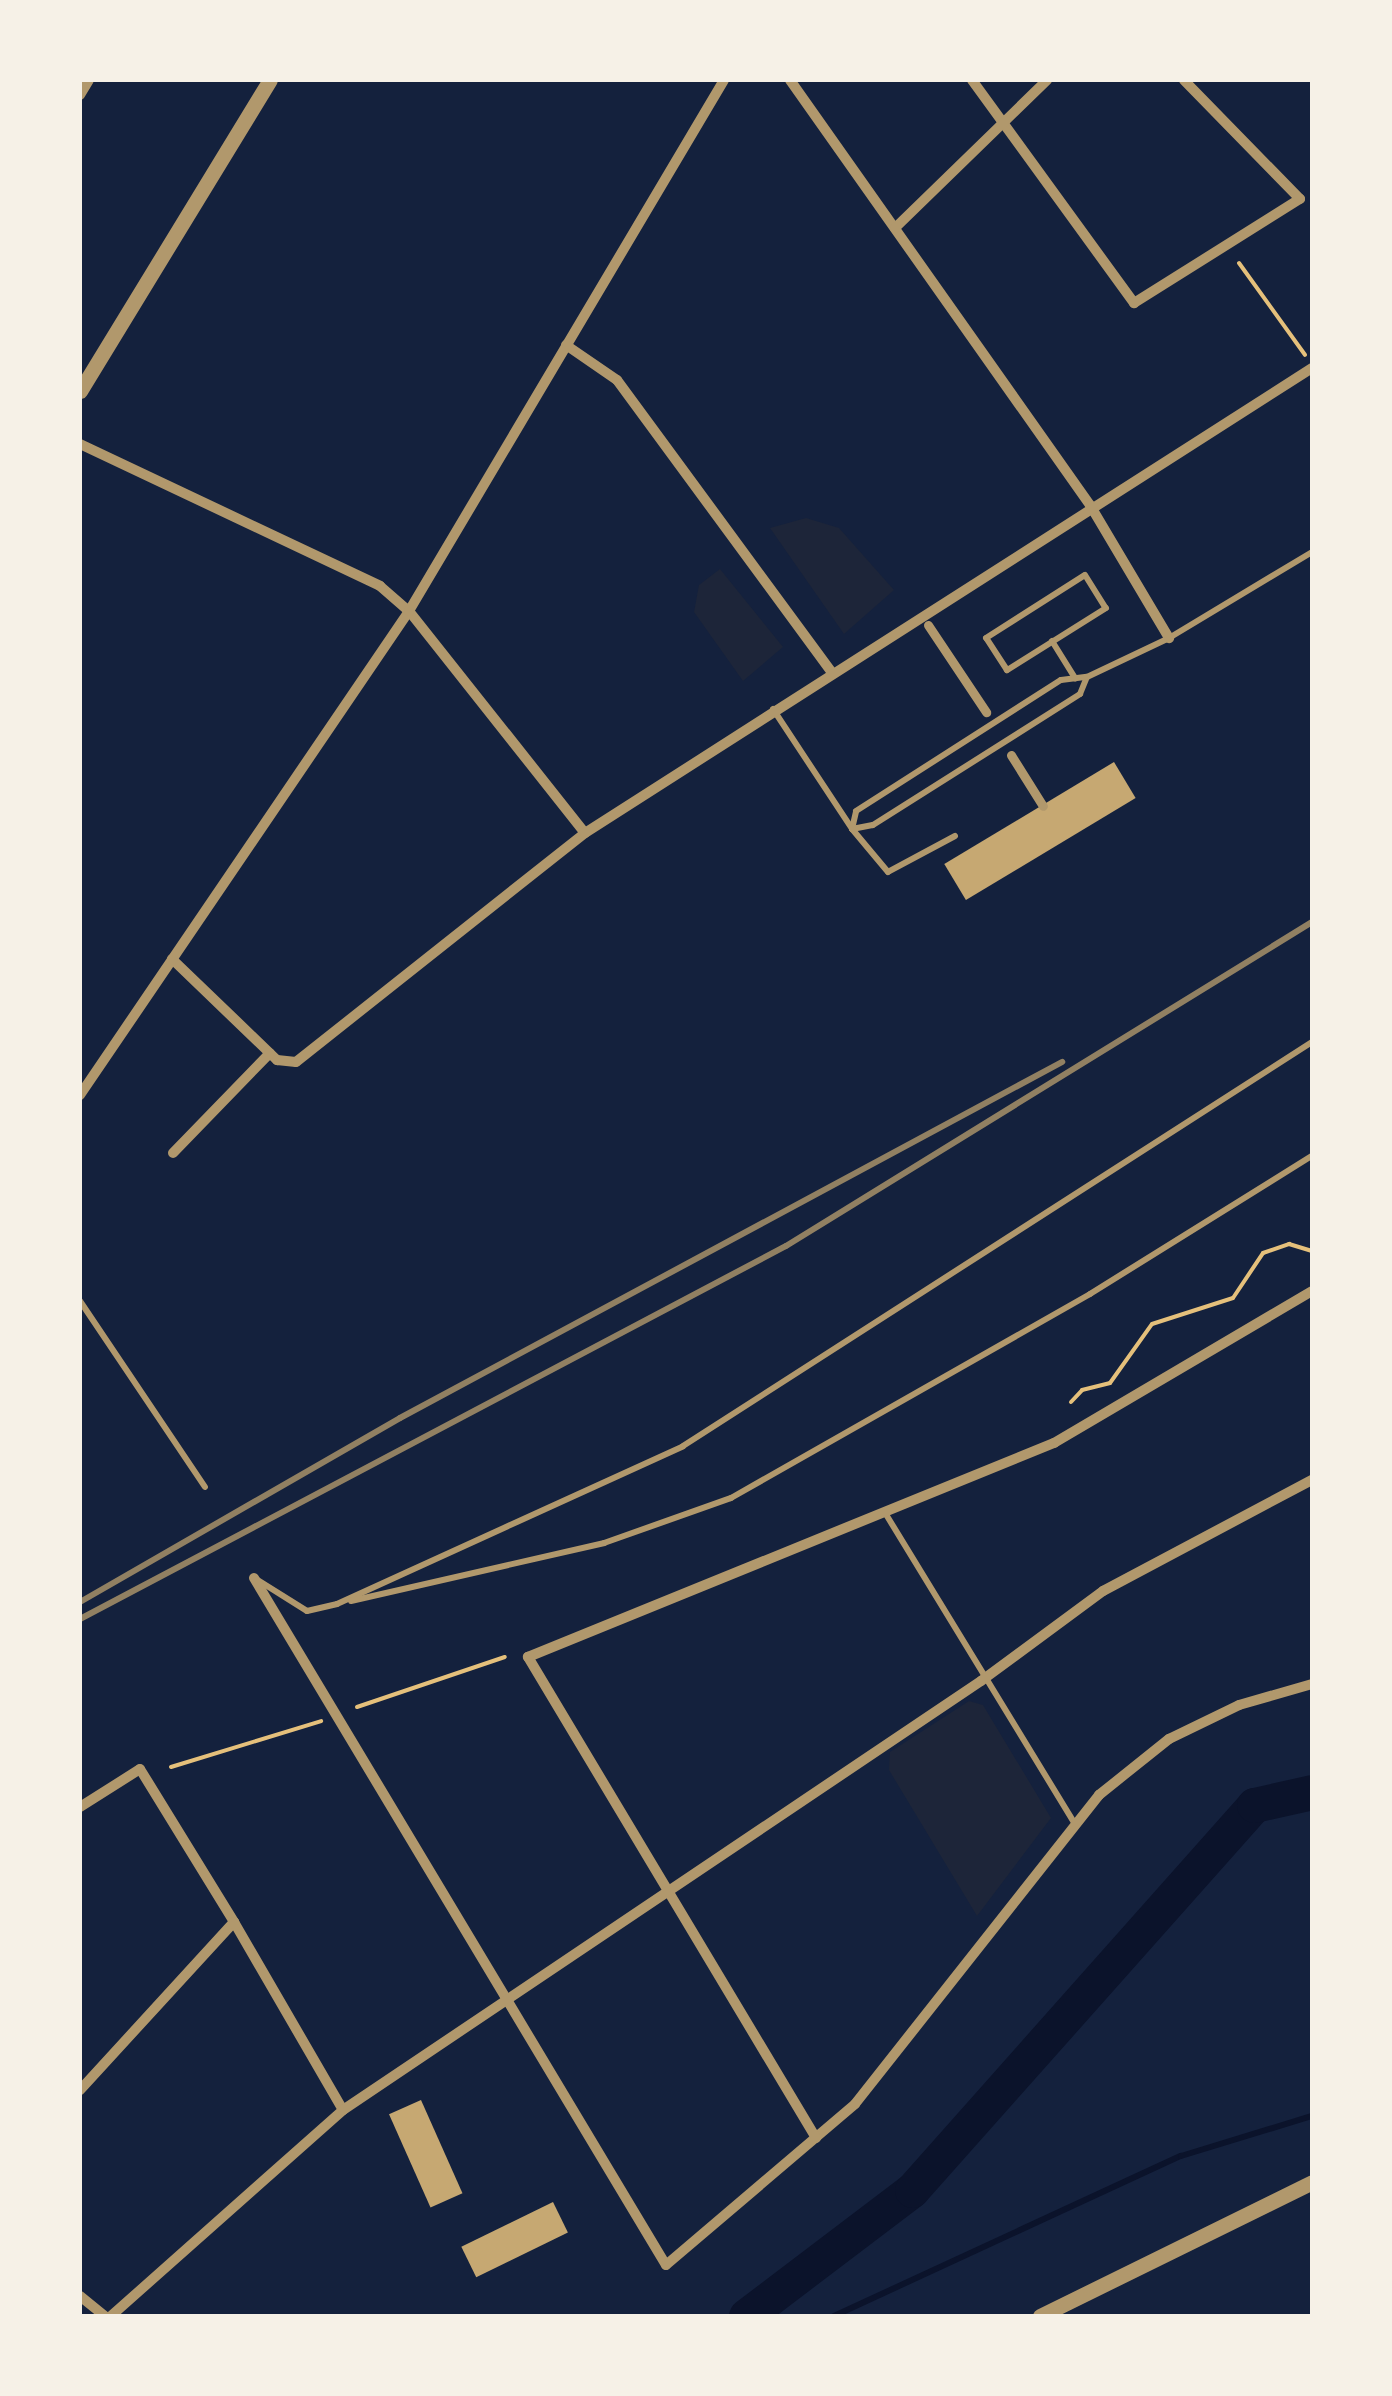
<!DOCTYPE html>
<html>
<head>
<meta charset="utf-8">
<style>
  body { margin:0 }
  #map { position:relative; width:1392px; height:2396px; overflow:hidden; background:#14213d; font-family:Roboto,sans-serif }
  div>[style] { position:absolute }
  .green>* { inset:0; background:#1d2539 }
  .stream>* { height:6px; margin:-3px; padding:0 3px; transform-origin:3px; border-radius:3px; background:#0b132b }
  .river>* { height:35px; margin:-17.5px; padding:0 17.5px; transform-origin:17.5px; border-radius:17.5px; background:#0b132b }
  .building>* { inset:0; background:#c6a872; transform-origin:0 0 }
  .path>* { height:4px; margin:-2px; padding:0 2px; transform-origin:2px; border-radius:2px; background:#e5c07b }
  .service>* { height:6px; margin:-3px; padding:0 3px; transform-origin:3px; border-radius:3px; background:#b1986c }
  .pedestrian>* { height:9px; margin:-4.5px; padding:0 4.5px; transform-origin:4.5px; border-radius:4.5px; background:#b1986c }
  .minor>* { height:10px; margin:-5px; padding:0 5px; transform-origin:5px; border-radius:5px; background:#b1986c }
  .tertiary>* { height:15px; margin:-7.5px; padding:0 7.5px; transform-origin:7.5px; border-radius:7.5px; background:#b1986c }
  .rail>* { height:6px; margin:-3px; padding:0 3px; transform-origin:3px; border-radius:3px; background:#918062 }
  span { translate:-50% -50%; white-space:nowrap; text-align:center; line-height:1.15; -webkit-text-stroke:10px #f6f1e7; paint-order:stroke }
  .frame { position:absolute; inset:0; border:82px solid #f6f1e7; pointer-events:none }
</style>
</head>
<body>
<div id="map">
  <div class="green">
    <i style="clip-path:polygon(806px 518px,839px 528px,894px 590px,844px 634px,770px 528px)"></i>
    <i style="clip-path:polygon(720px 569px,783px 647px,743px 681px,694px 612px,699px 585px)"></i>
    <i style="clip-path:polygon(969px 1701px,983px 1705px,1051px 1818px,977px 1916px,889px 1770px,890px 1752px)"></i>
  </div>
  <div class="stream">
    <i style="left:834px;top:2316px;width:382px;rotate:-24.8deg"></i>
    <i style="left:1181px;top:2156px;width:137px;rotate:-17deg"></i>
  </div>
  <div class="river">
    <i style="left:746px;top:2316px;width:208px;rotate:-37.2deg"></i>
    <i style="left:912px;top:2190px;width:515px;rotate:-48.38deg"></i>
    <i style="left:1254px;top:1805px;width:59px;rotate:-12.6deg"></i>
  </div>
  <div class="building">
    <i style="left:1114px;top:762px;width:42px;height:198px;rotate:59deg"></i>
    <i style="left:421px;top:2100px;width:102px;height:35px;rotate:66deg"></i>
    <i style="left:553px;top:2202px;width:34px;height:102px;rotate:64deg"></i>
  </div>
  <div class="path">
    <i style="left:1239px;top:263px;width:113px;rotate:54.3deg"></i>
    <i style="left:1071px;top:1402px;width:16px;rotate:-47deg"></i>
    <i style="left:1082px;top:1390px;width:29px;rotate:-14deg"></i>
    <i style="left:1110px;top:1383px;width:72px;rotate:-54.6deg"></i>
    <i style="left:1152px;top:1324px;width:85px;rotate:-17.8deg"></i>
    <i style="left:1233px;top:1298px;width:54px;rotate:-56.3deg"></i>
    <i style="left:1263px;top:1253px;width:28px;rotate:-19deg"></i>
    <i style="left:1289px;top:1244px;width:24px;rotate:17deg"></i>
    <i style="left:357px;top:1707px;width:156px;rotate:-18.7deg"></i>
    <i style="left:171px;top:1767px;width:157px;rotate:-17deg"></i>
  </div>
  <div class="service">
    <i style="left:1085px;top:575px;width:39px;rotate:58deg"></i>
    <i style="left:1106px;top:608px;width:117px;rotate:147.9deg"></i>
    <i style="left:1007px;top:670px;width:38px;rotate:-123deg"></i>
    <i style="left:986px;top:638px;width:117px;rotate:-32.5deg"></i>
    <i style="left:1052px;top:641px;width:44px;rotate:58.1deg"></i>
    <i style="left:773px;top:709px;width:144px;rotate:56.6deg"></i>
    <i style="left:852px;top:829px;width:21px;rotate:-11deg"></i>
    <i style="left:873px;top:825px;width:245px;rotate:-32.3deg"></i>
    <i style="left:1080px;top:694px;width:18px;rotate:-68deg"></i>
    <i style="left:955px;top:836px;width:76px;rotate:151.8deg"></i>
    <i style="left:888px;top:872px;width:56px;rotate:-129.9deg"></i>
    <i style="left:852px;top:829px;width:18px;rotate:-77deg"></i>
    <i style="left:856px;top:811px;width:243px;rotate:-32.6deg"></i>
    <i style="left:1061px;top:680px;width:26px;rotate:-7deg"></i>
    <i style="left:1087px;top:677px;width:91px;rotate:-25.4deg"></i>
    <i style="left:1169px;top:638px;width:167px;rotate:-31deg"></i>
    <i style="left:80px;top:1301px;width:224px;rotate:56.1deg"></i>
    <i style="left:887px;top:1516px;width:363px;rotate:58.6deg"></i>
    <i style="left:256px;top:1579px;width:60px;rotate:32.1deg"></i>
    <i style="left:307px;top:1611px;width:31px;rotate:-13deg"></i>
    <i style="left:337px;top:1604px;width:380px;rotate:-24.5deg"></i>
    <i style="left:683px;top:1446px;width:748px;rotate:-32.71deg"></i>
    <i style="left:351px;top:1601px;width:260px;rotate:-12.9deg"></i>
    <i style="left:604px;top:1543px;width:135px;rotate:-19.5deg"></i>
    <i style="left:731px;top:1498px;width:413px;rotate:-29.6deg"></i>
    <i style="left:1090px;top:1294px;width:261px;rotate:-31.9deg"></i>
  </div>
  <div class="pedestrian">
    <i style="left:928px;top:625px;width:105px;rotate:56.3deg"></i>
    <i style="left:1011px;top:755px;width:60px;rotate:57.9deg"></i>
  </div>
  <div class="minor">
    <i style="left:790px;top:80px;width:520px;rotate:54.78deg"></i>
    <i style="left:1090px;top:505px;width:155px;rotate:59.3deg"></i>
    <i style="left:972px;top:80px;width:276px;rotate:54deg"></i>
    <i style="left:1134px;top:303px;width:196px;rotate:-32.1deg"></i>
    <i style="left:1300px;top:199px;width:166px;rotate:-134.3deg"></i>
    <i style="left:80px;top:95px;width:17px;rotate:-59deg"></i>
    <i style="left:895px;top:228px;width:212px;rotate:-44.2deg"></i>
    <i style="left:566px;top:345px;width:62px;rotate:34.5deg"></i>
    <i style="left:617px;top:380px;width:363px;rotate:53.7deg"></i>
    <i style="left:80px;top:444px;width:332px;rotate:25.3deg"></i>
    <i style="left:380px;top:586px;width:38px;rotate:41deg"></i>
    <i style="left:409px;top:611px;width:283px;rotate:51.6deg"></i>
    <i style="left:172px;top:959px;width:146px;rotate:43.9deg"></i>
    <i style="left:277px;top:1060px;width:19px;rotate:6deg"></i>
    <i style="left:296px;top:1062px;width:369px;rotate:-38.4deg"></i>
    <i style="left:585px;top:833px;width:863px;rotate:-32.6deg"></i>
    <i style="left:80px;top:1095px;width:585px;rotate:-55.79deg"></i>
    <i style="left:409px;top:611px;width:617px;rotate:-59.32deg"></i>
    <i style="left:173px;top:1153px;width:139px;rotate:-45.9deg"></i>
    <i style="left:254px;top:1578px;width:801px;rotate:59.05deg"></i>
    <i style="left:666px;top:2265px;width:248px;rotate:-40.4deg"></i>
    <i style="left:855px;top:2104px;width:394px;rotate:-51.7deg"></i>
    <i style="left:1099px;top:1795px;width:90px;rotate:-38.7deg"></i>
    <i style="left:1169px;top:1739px;width:78px;rotate:-25.9deg"></i>
    <i style="left:1239px;top:1705px;width:76px;rotate:-16deg"></i>
    <i style="left:80px;top:1807px;width:71px;rotate:-32.3deg"></i>
    <i style="left:140px;top:1769px;width:180px;rotate:58.4deg"></i>
    <i style="left:234px;top:1922px;width:228px;rotate:132.5deg"></i>
    <i style="left:234px;top:1922px;width:217px;rotate:59.9deg"></i>
    <i style="left:816px;top:2138px;width:561px;rotate:-120.91deg"></i>
    <i style="left:528px;top:1657px;width:568px;rotate:-22.14deg"></i>
    <i style="left:1054px;top:1443px;width:299px;rotate:-30.5deg"></i>
    <i style="left:80px;top:2296px;width:32px;rotate:39deg"></i>
    <i style="left:111px;top:2316px;width:310px;rotate:-41.6deg"></i>
    <i style="left:343px;top:2110px;width:769px;rotate:-33.92deg"></i>
    <i style="left:981px;top:1681px;width:152px;rotate:-36.4deg"></i>
    <i style="left:1103px;top:1591px;width:237px;rotate:-28deg"></i>
  </div>
  <div class="tertiary">
    <i style="left:80px;top:391px;width:364px;rotate:-58.6deg"></i>
    <i style="left:1040px;top:2316px;width:303px;rotate:-26.2deg"></i>
  </div>
  <div class="rail">
    <i style="left:80px;top:1602px;width:369px;rotate:-29.9deg"></i>
    <i style="left:400px;top:1418px;width:752px;rotate:-28.27deg"></i>
    <i style="left:80px;top:1619px;width:798px;rotate:-27.85deg"></i>
    <i style="left:786px;top:1246px;width:618px;rotate:-31.63deg"></i>
  </div>
  <div class="frame"></div>
</div>
</body>
</html>
